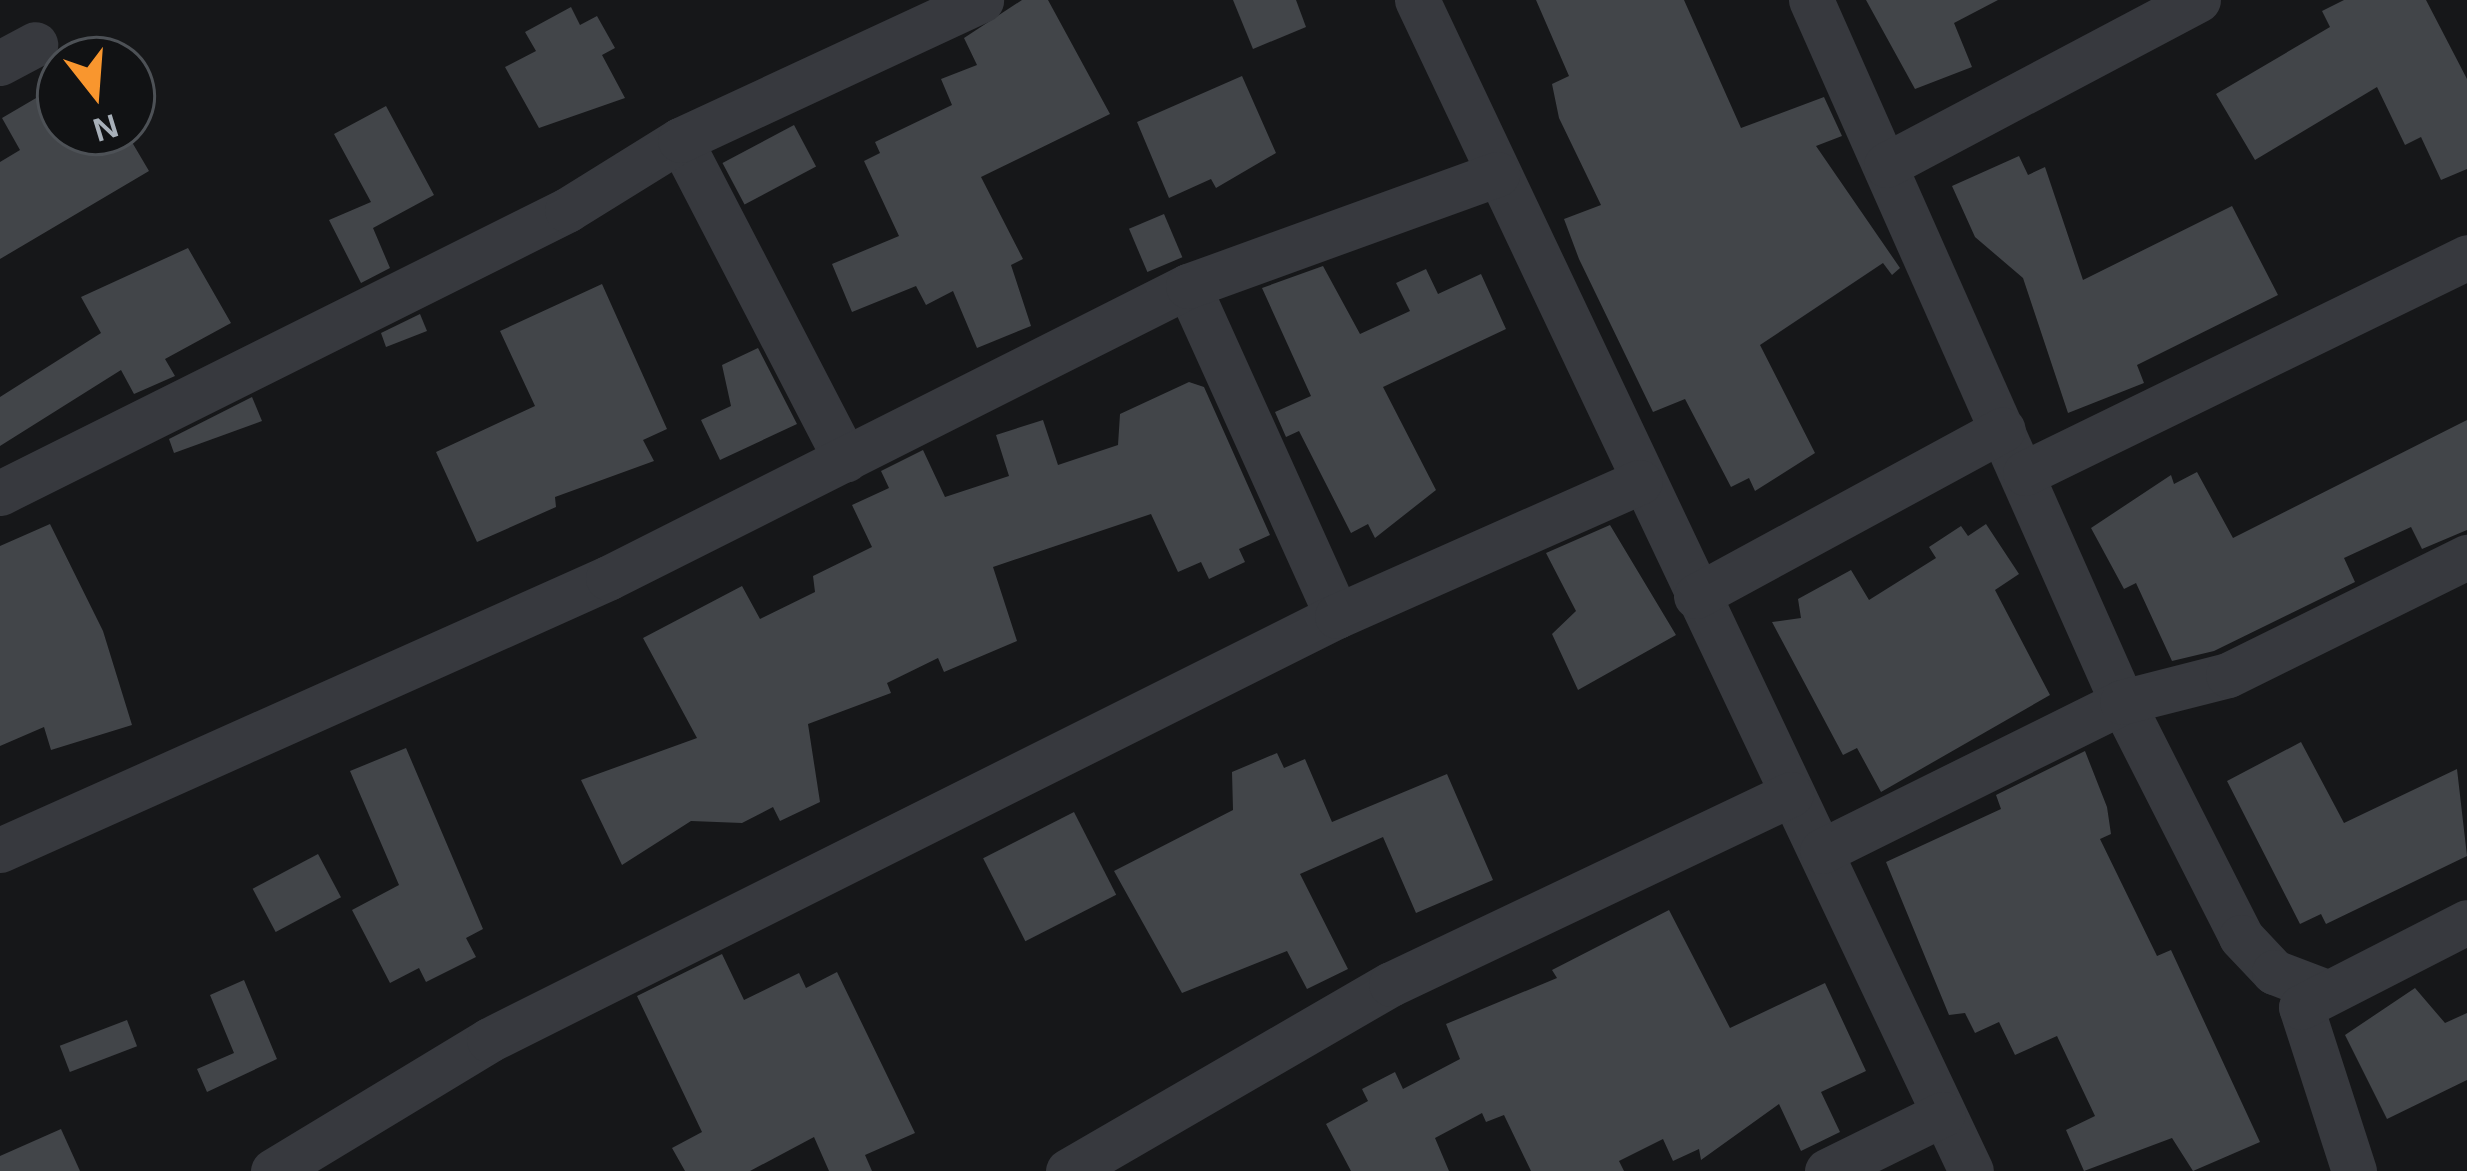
<!DOCTYPE html>
<html>
<head>
<meta charset="utf-8">
<style>
  body { margin:0 }
  #map { position:relative; width:2467px; height:1171px; overflow:hidden; background:#161719; font-family:Helvetica,sans-serif }
  div>[style] { position:absolute }
  .building>* { inset:0; background:#424549; transform-origin:0 0 }
  .minor>* { height:45px; margin:-22.5px; padding:0 22.5px; transform-origin:22.5px; border-radius:22.5px; background:#37393e }
  span { translate:-50% -50%; white-space:nowrap; text-align:center; line-height:1.15; -webkit-text-stroke:12px #111214; paint-order:stroke }
  .north { position:absolute; left:36px; top:36px; width:120px; height:120px; box-sizing:border-box; background:#111214; border:3px solid #4d5156; border-radius:50%; rotate:163deg; font-size:33px; font-weight:700; line-height:48px; text-align:center; color:#a8b0b9 }
  .north::after { content:''; display:block; margin:auto; width:42px; height:54px; background:#f9962e; clip-path:polygon(50% 0,100% 100%,50% 72%,0 100%) }
</style>
</head>
<body>
<div id="map">
  <div class="building">
    <i style="clip-path:polygon(1022px 0,1048px 0,1110px 114px,981px 177px,1023px 259px,1011px 265px,1031px 326px,977px 348px,953px 291px,926px 305px,916px 286px,852px 312px,832px 264px,899px 236px,864px 161px,880px 153px,875px 142px,952px 105px,941px 79px,977px 65px,964px 38px)"></i>
    <i style="clip-path:polygon(1233px 0,1296px 0,1306px 27px,1253px 49px)"></i>
    <i style="clip-path:polygon(1536px 0,1684px 0,1741px 128px,1824px 97px,1842px 136px,1816px 146px,1900px 268px,1892px 275px,1883px 263px,1760px 345px,1815px 453px,1755px 491px,1749px 478px,1731px 487px,1685px 399px,1653px 412px,1579px 259px,1564px 219px,1601px 205px,1559px 118px,1552px 84px,1569px 76px)"></i>
    <i style="clip-path:polygon(1866px 0,1998px 0,1954px 23px,1972px 67px,1915px 89px)"></i>
    <i style="clip-path:polygon(2344px 0,2426px 0,2467px 79px,2467px 169px,2441px 180px,2421px 137px,2405px 145px,2377px 87px,2255px 160px,2216px 94px,2330px 27px,2322px 11px)"></i>
    <i style="clip-path:polygon(571px 7px,580px 25px,597px 16px,615px 48px,602px 55px,625px 98px,539px 128px,505px 67px,536px 51px,525px 32px)"></i>
    <i style="clip-path:polygon(1242px 76px,1276px 153px,1216px 188px,1211px 179px,1169px 198px,1137px 122px)"></i>
    <i style="clip-path:polygon(60px 84px,60px 132px,126px 132px,149px 171px,0 259px,0 162px,20px 150px,2px 118px)"></i>
    <i style="clip-path:polygon(386px 106px,434px 195px,373px 228px,390px 268px,361px 283px,329px 220px,371px 202px,334px 134px)"></i>
    <i style="left:794px;top:125px;width:47px;height:81px;rotate:62deg"></i>
    <i style="clip-path:polygon(2019px 156px,2028px 175px,2045px 167px,2083px 280px,2232px 206px,2278px 295px,2137px 365px,2144px 383px,2068px 413px,2023px 278px,1975px 237px,1952px 186px)"></i>
    <i style="left:1164px;top:214px;width:47px;height:38px;rotate:67deg"></i>
    <i style="clip-path:polygon(188px 248px,231px 323px,165px 359px,175px 376px,134px 394px,121px 370px,0 446px,0 397px,101px 333px,81px 297px)"></i>
    <i style="clip-path:polygon(1323px 266px,1360px 334px,1410px 311px,1396px 283px,1426px 269px,1438px 294px,1481px 274px,1506px 329px,1383px 387px,1436px 490px,1375px 538px,1368px 524px,1351px 533px,1299px 431px,1286px 437px,1275px 412px,1311px 396px,1262px 288px)"></i>
    <i style="clip-path:polygon(602px 284px,667px 429px,643px 440px,654px 461px,555px 497px,556px 507px,477px 542px,436px 452px,535px 406px,500px 331px)"></i>
    <i style="clip-path:polygon(420px 314px,427px 331px,386px 347px,381px 333px)"></i>
    <i style="clip-path:polygon(758px 348px,797px 424px,720px 460px,701px 420px,731px 406px,722px 365px)"></i>
    <i style="clip-path:polygon(1189px 382px,1204px 387px,1270px 535px,1239px 549px,1245px 562px,1209px 579px,1201px 562px,1178px 572px,1151px 514px,993px 567px,1017px 641px,944px 672px,938px 658px,887px 683px,891px 693px,808px 724px,820px 802px,780px 821px,773px 807px,742px 823px,691px 821px,622px 865px,581px 780px,697px 738px,643px 638px,742px 586px,760px 619px,815px 592px,813px 576px,872px 547px,852px 505px,889px 488px,881px 471px,923px 450px,945px 497px,1009px 476px,996px 435px,1043px 420px,1058px 465px,1118px 445px,1120px 414px)"></i>
    <i style="clip-path:polygon(252px 397px,262px 421px,174px 453px,169px 439px)"></i>
    <i style="clip-path:polygon(2467px 420px,2467px 530px,2422px 549px,2411px 527px,2344px 558px,2355px 582px,2214px 651px,2172px 661px,2136px 583px,2124px 589px,2091px 528px,2171px 475px,2174px 484px,2197px 472px,2233px 538px)"></i>
    <i style="clip-path:polygon(50px 524px,103px 631px,132px 725px,51px 750px,44px 727px,0 746px,0 546px)"></i>
    <i style="clip-path:polygon(1986px 524px,2019px 574px,1995px 590px,2050px 695px,1881px 792px,1857px 748px,1843px 755px,1772px 622px,1801px 618px,1798px 599px,1851px 570px,1869px 600px,1936px 558px,1929px 547px,1961px 526px,1968px 536px)"></i>
    <i style="clip-path:polygon(1610px 525px,1676px 635px,1578px 690px,1552px 634px,1576px 611px,1546px 553px)"></i>
    <i style="clip-path:polygon(2301px 742px,2344px 823px,2457px 769px,2467px 856px,2326px 924px,2321px 914px,2300px 924px,2227px 781px)"></i>
    <i style="clip-path:polygon(406px 748px,483px 929px,466px 938px,476px 957px,426px 982px,419px 968px,390px 983px,352px 910px,399px 885px,350px 771px)"></i>
    <i style="clip-path:polygon(2085px 751px,2107px 807px,2111px 834px,2100px 839px,2157px 956px,2171px 950px,2260px 1142px,2193px 1171px,2172px 1138px,2084px 1171px,2066px 1130px,2095px 1116px,2057px 1036px,2015px 1055px,1999px 1022px,1975px 1033px,1965px 1013px,1949px 1015px,1886px 862px,2001px 809px,1996px 795px)"></i>
    <i style="clip-path:polygon(1277px 753px,1284px 768px,1305px 759px,1332px 822px,1447px 774px,1493px 880px,1416px 913px,1383px 837px,1300px 874px,1348px 969px,1307px 989px,1287px 951px,1182px 993px,1114px 871px,1233px 810px,1232px 772px)"></i>
    <i style="left:1074px;top:812px;width:93px;height:102px;rotate:63deg"></i>
    <i style="left:318px;top:854px;width:49px;height:74px;rotate:62deg"></i>
    <i style="clip-path:polygon(1669px 910px,1730px 1028px,1825px 983px,1866px 1071px,1821px 1092px,1840px 1132px,1801px 1151px,1779px 1104px,1701px 1160px,1699px 1149px,1673px 1161px,1663px 1139px,1619px 1161px,1624px 1171px,1531px 1171px,1504px 1115px,1486px 1122px,1482px 1113px,1435px 1138px,1449px 1171px,1351px 1171px,1326px 1124px,1368px 1101px,1362px 1089px,1395px 1072px,1403px 1089px,1460px 1059px,1446px 1024px,1557px 978px,1552px 970px)"></i>
    <i style="clip-path:polygon(722px 954px,744px 1000px,799px 973px,806px 988px,837px 972px,915px 1133px,865px 1155px,872px 1171px,829px 1171px,814px 1137px,750px 1171px,685px 1171px,672px 1148px,702px 1132px,637px 996px)"></i>
    <i style="clip-path:polygon(244px 980px,277px 1059px,207px 1092px,197px 1069px,234px 1053px,210px 995px)"></i>
    <i style="clip-path:polygon(2415px 988px,2445px 1023px,2467px 1013px,2467px 1080px,2387px 1119px,2345px 1035px)"></i>
    <i style="left:127px;top:1020px;width:28px;height:72px;rotate:69deg"></i>
    <i style="clip-path:polygon(61px 1129px,80px 1171px,0 1171px,0 1156px)"></i>
  </div>
  <div class="minor">
    <i style="left:1417px;top:0;width:1295px;rotate:64.68deg"></i>
    <i style="left:1811px;top:0;width:768px;rotate:66.11deg"></i>
    <i style="left:2122px;top:702px;width:263px;rotate:63.1deg"></i>
    <i style="left:2241px;top:937px;width:48px;rotate:46.7deg"></i>
    <i style="left:2274px;top:972px;width:53px;rotate:20.8deg"></i>
    <i style="left:0;top:63px;width:40px;rotate:-28deg"></i>
    <i style="left:680px;top:140px;width:360px;rotate:62.6deg"></i>
    <i style="left:1886px;top:165px;width:353px;rotate:-27.9deg"></i>
    <i style="left:1188px;top:286px;width:362px;rotate:65.7deg"></i>
    <i style="left:2025px;top:473px;width:492px;rotate:-26deg"></i>
    <i style="left:0;top:493px;width:634px;rotate:-26.52deg"></i>
    <i style="left:567px;top:210px;width:133px;rotate:-31.8deg"></i>
    <i style="left:680px;top:140px;width:332px;rotate:-24.9deg"></i>
    <i style="left:1696px;top:596px;width:349px;rotate:-28.5deg"></i>
    <i style="left:0;top:850px;width:666px;rotate:-24.1deg"></i>
    <i style="left:608px;top:578px;width:649px;rotate:-26.72deg"></i>
    <i style="left:1188px;top:286px;width:329px;rotate:-19.9deg"></i>
    <i style="left:1822px;top:851px;width:335px;rotate:-26.4deg"></i>
    <i style="left:2122px;top:702px;width:109px;rotate:-14.3deg"></i>
    <i style="left:2228px;top:675px;width:267px;rotate:-26.3deg"></i>
    <i style="left:273px;top:1171px;width:253px;rotate:-31.2deg"></i>
    <i style="left:489px;top:1040px;width:948px;rotate:-26.57deg"></i>
    <i style="left:1337px;top:616px;width:331px;rotate:-23.9deg"></i>
    <i style="left:1068px;top:1171px;width:373px;rotate:-30.1deg"></i>
    <i style="left:1391px;top:984px;width:443px;rotate:-25.4deg"></i>
    <i style="left:1827px;top:1171px;width:129px;rotate:-26.2deg"></i>
    <i style="left:2354px;top:1171px;width:172px;rotate:-107.9deg"></i>
    <i style="left:2301px;top:1007px;width:186px;rotate:-27.1deg"></i>
  </div>
  <div class="north">N</div>
</div>
</body>
</html>
